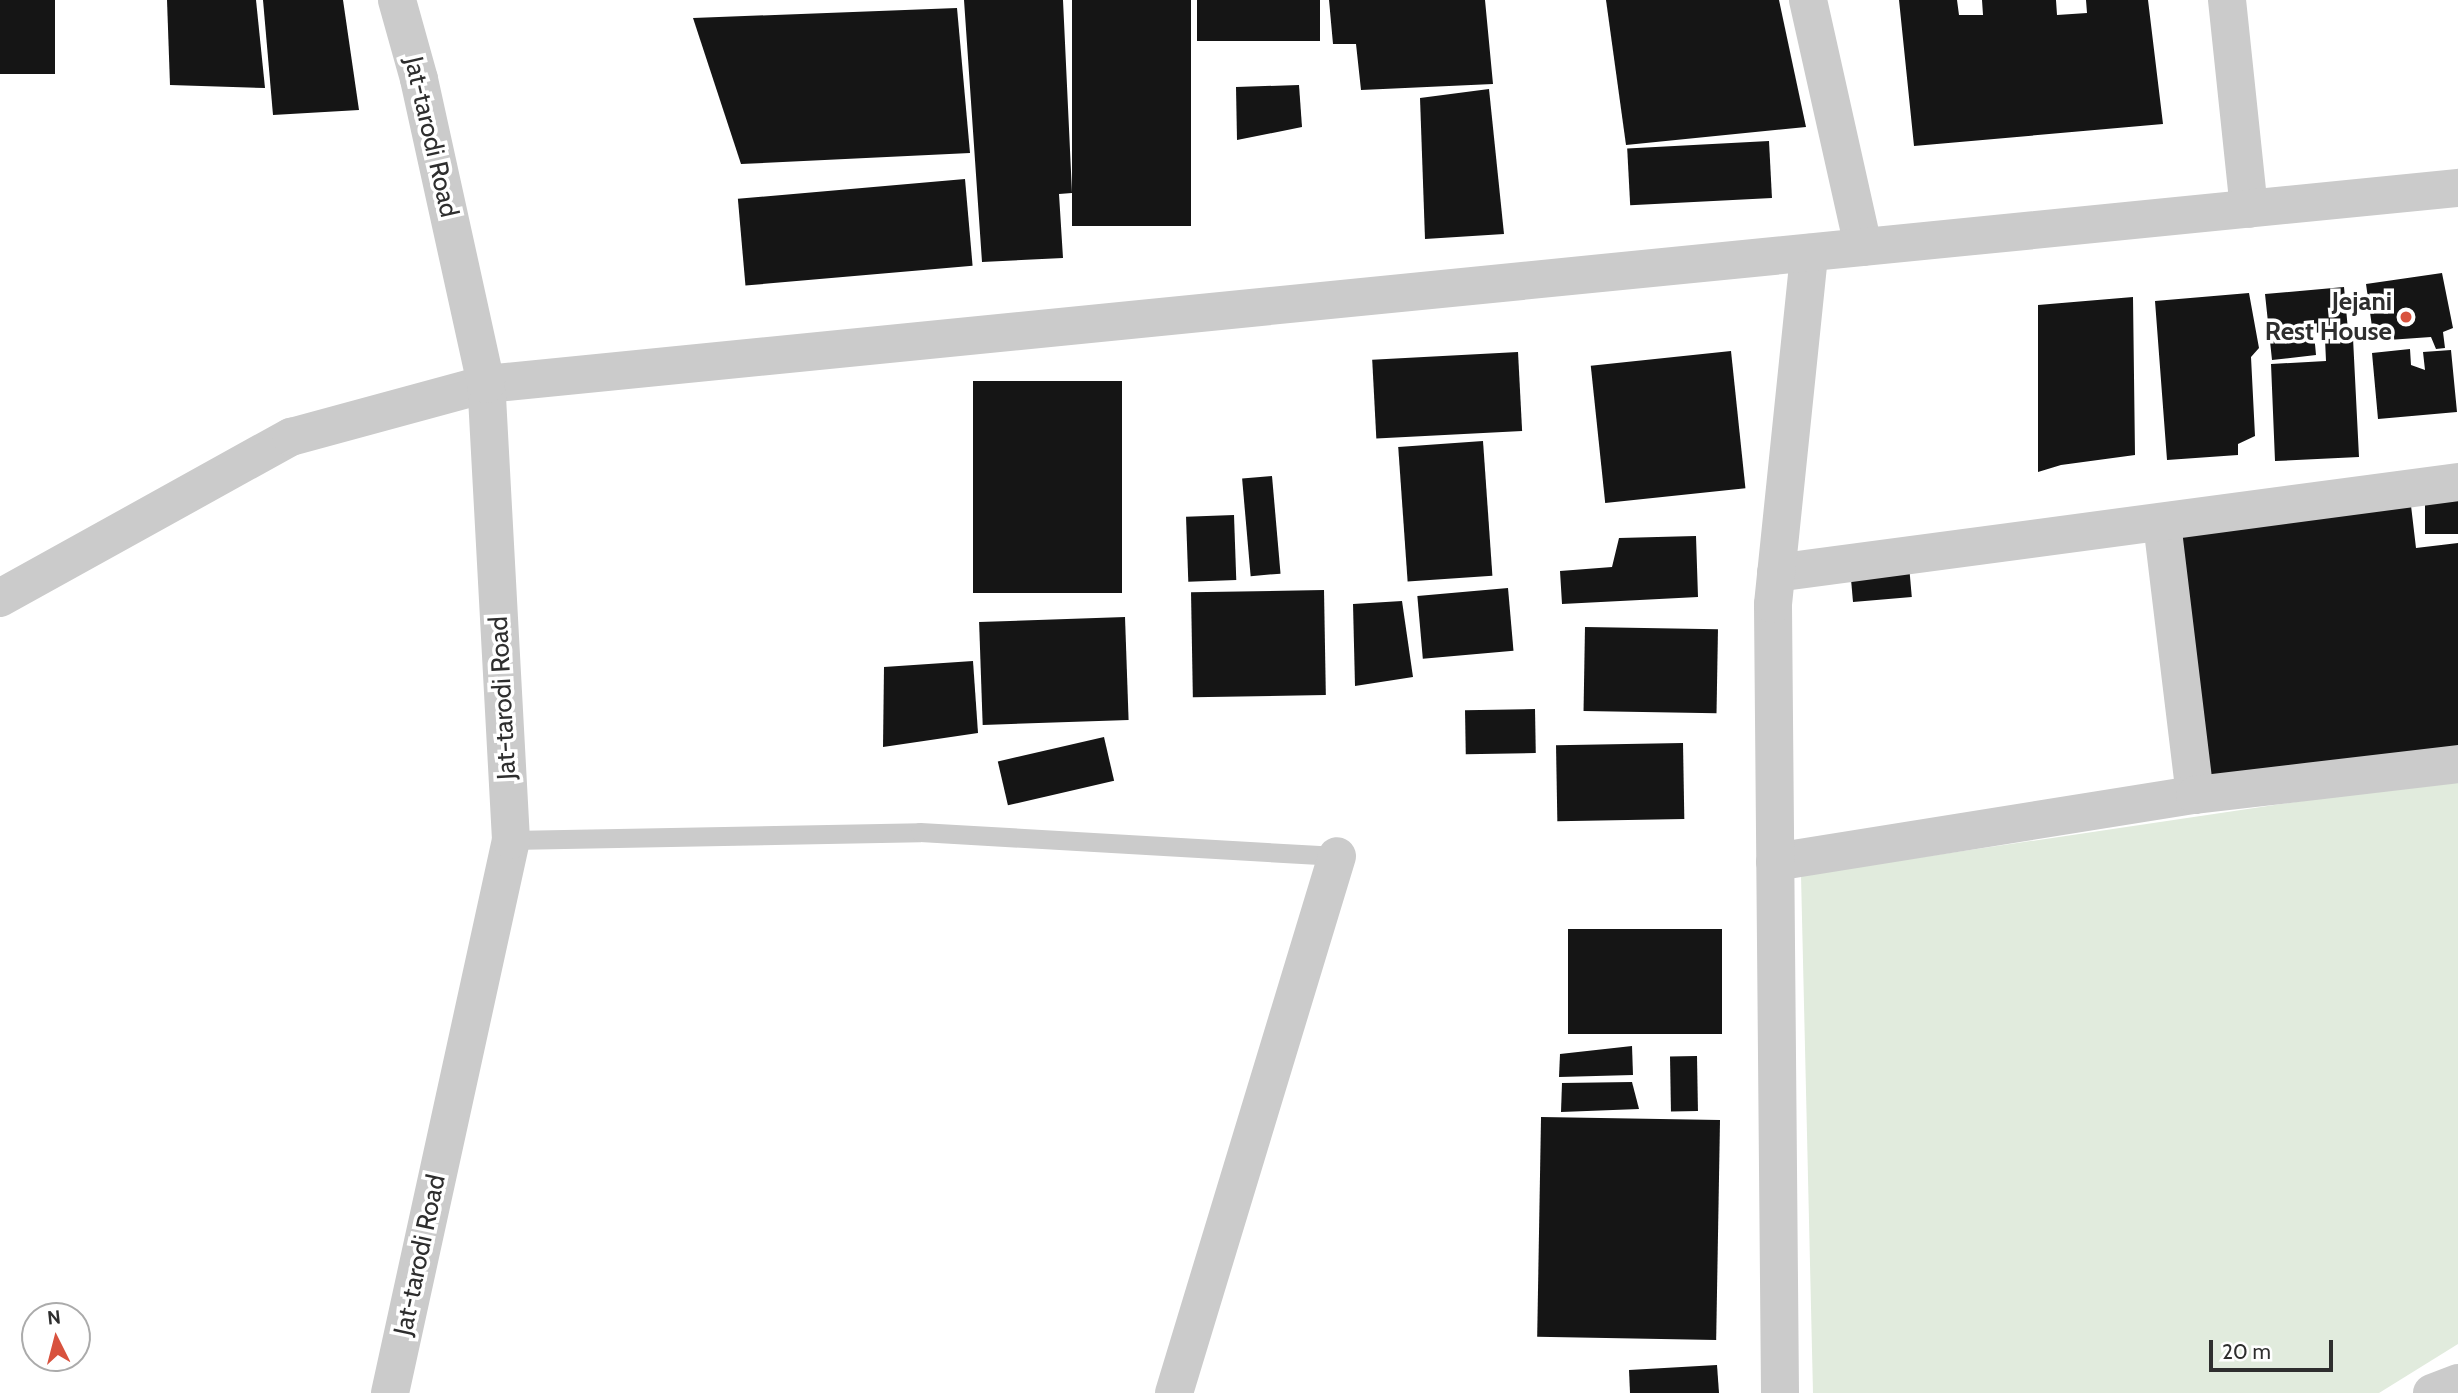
<!DOCTYPE html>
<html>
<head>
<meta charset="utf-8">
<style>
  body { margin:0 }
  #map { position:relative; width:2458px; height:1393px; overflow:hidden; background:#fff; font-family:Cabin,sans-serif }
  div>[style] { position:absolute }
  .green>* { inset:0; background:#e1ebdd }
  .building>* { inset:0; background:#151515; transform-origin:0 0 }
  .service>* { height:19px; margin:-9.5px; padding:0 9.5px; transform-origin:9.5px; border-radius:9.5px; background:#cbcbcb }
  .minor>* { height:38px; margin:-19px; padding:0 19px; transform-origin:19px; border-radius:19px; background:#cbcbcb }
  .tertiary>* { height:38px; margin:-19px; padding:0 19px; transform-origin:19px; border-radius:19px; background:#cbcbcb }
  .dots>* { width:19px; height:19px; translate:-50% -50%; box-sizing:border-box; border:4px solid #fff; border-radius:50% }
  span { translate:-50% -50%; white-space:nowrap; text-align:center; line-height:1.15; -webkit-text-stroke:7px #fff; paint-order:stroke }
  .street-label { font-size:26px; color:#2e2e2e }
  .poi-label { font-size:26px; color:#2e2e2e; font-weight:700 }
  .right { translate:-100% -50%; text-align:right }
  .north { position:absolute; left:21px; top:1302px; width:70px; height:70px; box-sizing:border-box; background:#fff; border:2px solid #ababab; border-radius:50%; rotate:354deg; font-size:19px; font-weight:700; line-height:28px; text-align:center; color:#2e2e2e }
  .north::after { content:''; display:block; margin:auto; width:24px; height:32px; background:#d8523e; clip-path:polygon(50% 0,100% 100%,50% 72%,0 100%) }
  .scale { position:absolute; left:2209px; top:1340px; width:124px; height:32px; box-sizing:border-box; border:4px solid #2e2e2e; border-top:0; padding-left:9px; font-size:21px; line-height:24px; white-space:nowrap; color:#2e2e2e; -webkit-text-stroke:5px #fff; paint-order:stroke }
</style>
</head>
<body>
<div id="map">
  <div class="green">
    <i style="clip-path:polygon(2458px 778px,2458px 1344px,2379px 1393px,1813px 1393px,1801px 875px)"></i>
  </div>
  <div class="building">
    <i style="left:0;top:0;width:55px;height:74px"></i>
    <i style="clip-path:polygon(167px 0,256px 0,265px 88px,170px 85px)"></i>
    <i style="clip-path:polygon(263px 0,343px 0,359px 110px,273px 115px)"></i>
    <i style="clip-path:polygon(964px 0,1063px 0,1072px 193px,1059px 194px,1063px 258px,982px 262px)"></i>
    <i style="left:1072px;top:0;width:119px;height:226px"></i>
    <i style="left:1197px;top:0;width:123px;height:41px"></i>
    <i style="clip-path:polygon(1329px 0,1485px 0,1493px 84px,1361px 90px,1356px 44px,1333px 44px)"></i>
    <i style="clip-path:polygon(1606px 0,1779px 0,1806px 127px,1626px 145px)"></i>
    <i style="clip-path:polygon(1899px 0,1957px 0,1959px 15px,1983px 15px,1982px 0,2056px 0,2057px 15px,2087px 13px,2086px 0,2148px 0,2163px 124px,1914px 146px)"></i>
    <i style="clip-path:polygon(957px 8px,970px 153px,741px 164px,693px 18px)"></i>
    <i style="clip-path:polygon(1299px 85px,1302px 127px,1237px 140px,1236px 87px)"></i>
    <i style="clip-path:polygon(1489px 89px,1504px 234px,1425px 239px,1420px 98px)"></i>
    <i style="left:1769px;top:141px;width:57px;height:142px;rotate:87deg"></i>
    <i style="left:965px;top:179px;width:87px;height:228px;rotate:85deg"></i>
    <i style="clip-path:polygon(2442px 273px,2453px 328px,2443px 332px,2445px 348px,2436px 349px,2431px 337px,2374px 341px,2366px 284px)"></i>
    <i style="clip-path:polygon(2344px 287px,2348px 330px,2314px 333px,2316px 355px,2272px 360px,2265px 294px)"></i>
    <i style="clip-path:polygon(2249px 293px,2259px 348px,2251px 357px,2255px 436px,2238px 444px,2238px 455px,2167px 460px,2155px 301px)"></i>
    <i style="clip-path:polygon(2133px 297px,2135px 455px,2061px 465px,2038px 472px,2038px 305px)"></i>
    <i style="clip-path:polygon(2353px 338px,2359px 457px,2275px 461px,2271px 364px,2326px 361px,2325px 339px)"></i>
    <i style="clip-path:polygon(2410px 349px,2411px 365px,2425px 370px,2423px 352px,2451px 350px,2457px 412px,2378px 419px,2372px 353px)"></i>
    <i style="left:1731px;top:351px;width:138px;height:141px;rotate:84deg"></i>
    <i style="left:1518px;top:352px;width:79px;height:146px;rotate:87deg"></i>
    <i style="left:1122px;top:381px;width:212px;height:149px;rotate:90deg"></i>
    <i style="left:1483px;top:441px;width:135px;height:85px;rotate:86deg"></i>
    <i style="left:1272px;top:476px;width:98px;height:30px;rotate:85deg"></i>
    <i style="clip-path:polygon(2410px 497px,2416px 548px,2458px 543px,2458px 752px,2207px 779px,2175px 533px)"></i>
    <i style="left:2458px;top:500px;width:34px;height:33px;rotate:90deg"></i>
    <i style="left:1234px;top:515px;width:65px;height:48px;rotate:88deg"></i>
    <i style="clip-path:polygon(1696px 536px,1698px 597px,1562px 604px,1560px 571px,1612px 567px,1619px 538px)"></i>
    <i style="left:1909px;top:565px;width:32px;height:59px;rotate:85deg"></i>
    <i style="left:1508px;top:588px;width:63px;height:91px;rotate:85deg"></i>
    <i style="left:1324px;top:590px;width:105px;height:133px;rotate:89deg"></i>
    <i style="clip-path:polygon(1402px 601px,1413px 677px,1355px 686px,1353px 604px)"></i>
    <i style="left:1125px;top:617px;width:103px;height:146px;rotate:88deg"></i>
    <i style="left:1585px;top:627px;width:133px;height:84px;rotate:1deg"></i>
    <i style="clip-path:polygon(973px 661px,978px 733px,883px 747px,884px 667px)"></i>
    <i style="left:1535px;top:709px;width:44px;height:70px;rotate:89deg"></i>
    <i style="left:1104px;top:737px;width:45px;height:109px;rotate:77deg"></i>
    <i style="left:1683px;top:743px;width:76px;height:127px;rotate:89deg"></i>
    <i style="left:1568px;top:929px;width:154px;height:105px"></i>
    <i style="clip-path:polygon(1632px 1046px,1633px 1075px,1559px 1077px,1560px 1054px)"></i>
    <i style="left:1697px;top:1056px;width:55px;height:27px;rotate:89deg"></i>
    <i style="clip-path:polygon(1632px 1082px,1639px 1109px,1561px 1112px,1562px 1083px)"></i>
    <i style="left:1720px;top:1120px;width:220px;height:179px;rotate:91deg"></i>
    <i style="clip-path:polygon(1717px 1365px,1719px 1393px,1630px 1393px,1629px 1370px)"></i>
  </div>
  <div class="service">
    <i style="left:511px;top:840px;width:409px;rotate:-1.1deg"></i>
    <i style="left:920px;top:832px;width:418px;rotate:3.3deg"></i>
  </div>
  <div class="minor">
    <i style="left:1808px;top:0;width:253px;rotate:77.4deg"></i>
    <i style="left:2227px;top:0;width:210px;rotate:84deg"></i>
    <i style="left:2162px;top:523px;width:274px;rotate:83.1deg"></i>
    <i style="left:1776px;top:573px;width:688px;rotate:-7.6deg"></i>
    <i style="left:1775px;top:862px;width:425px;rotate:-9.1deg"></i>
    <i style="left:2195px;top:795px;width:265px;rotate:-6.7deg"></i>
    <i style="left:1174px;top:1393px;width:561px;rotate:-73.11deg"></i>
    <i style="left:1780px;top:1393px;width:789px;rotate:-90.51deg"></i>
    <i style="left:1773px;top:604px;width:353px;rotate:-84.1deg"></i>
    <i style="left:2432px;top:1393px;width:28px;rotate:-21deg"></i>
  </div>
  <div class="tertiary">
    <i style="left:0;top:598px;width:333px;rotate:-29deg"></i>
    <i style="left:291px;top:437px;width:202px;rotate:-15.2deg"></i>
    <i style="left:486px;top:384px;width:1982px;rotate:-5.68deg"></i>
    <i style="left:390px;top:1393px;width:566px;rotate:-77.66deg"></i>
    <i style="left:511px;top:840px;width:457px;rotate:-93.1deg"></i>
    <i style="left:486px;top:384px;width:312px;rotate:-102.4deg"></i>
    <i style="left:419px;top:79px;width:82px;rotate:-105.6deg"></i>
  </div>
  <div class="dots">
    <i style="left:2406px;top:317px;background:#d8523e"></i>
  </div>
  <div class="street-label">
    <span style="left:431px;top:137px;rotate:77deg">Jat-tarodi Road</span>
    <span style="left:503px;top:698px;rotate:-93deg">Jat-tarodi Road</span>
    <span style="left:420px;top:1255px;rotate:-78deg">Jat-tarodi Road</span>
  </div>
  <div class="poi-label">
    <span class="right" style="left:2392px;top:317px">Jejani<br>Rest House</span>
  </div>
  <div class="north">N</div>
  <div class="scale">20 m</div>
</div>
</body>
</html>
